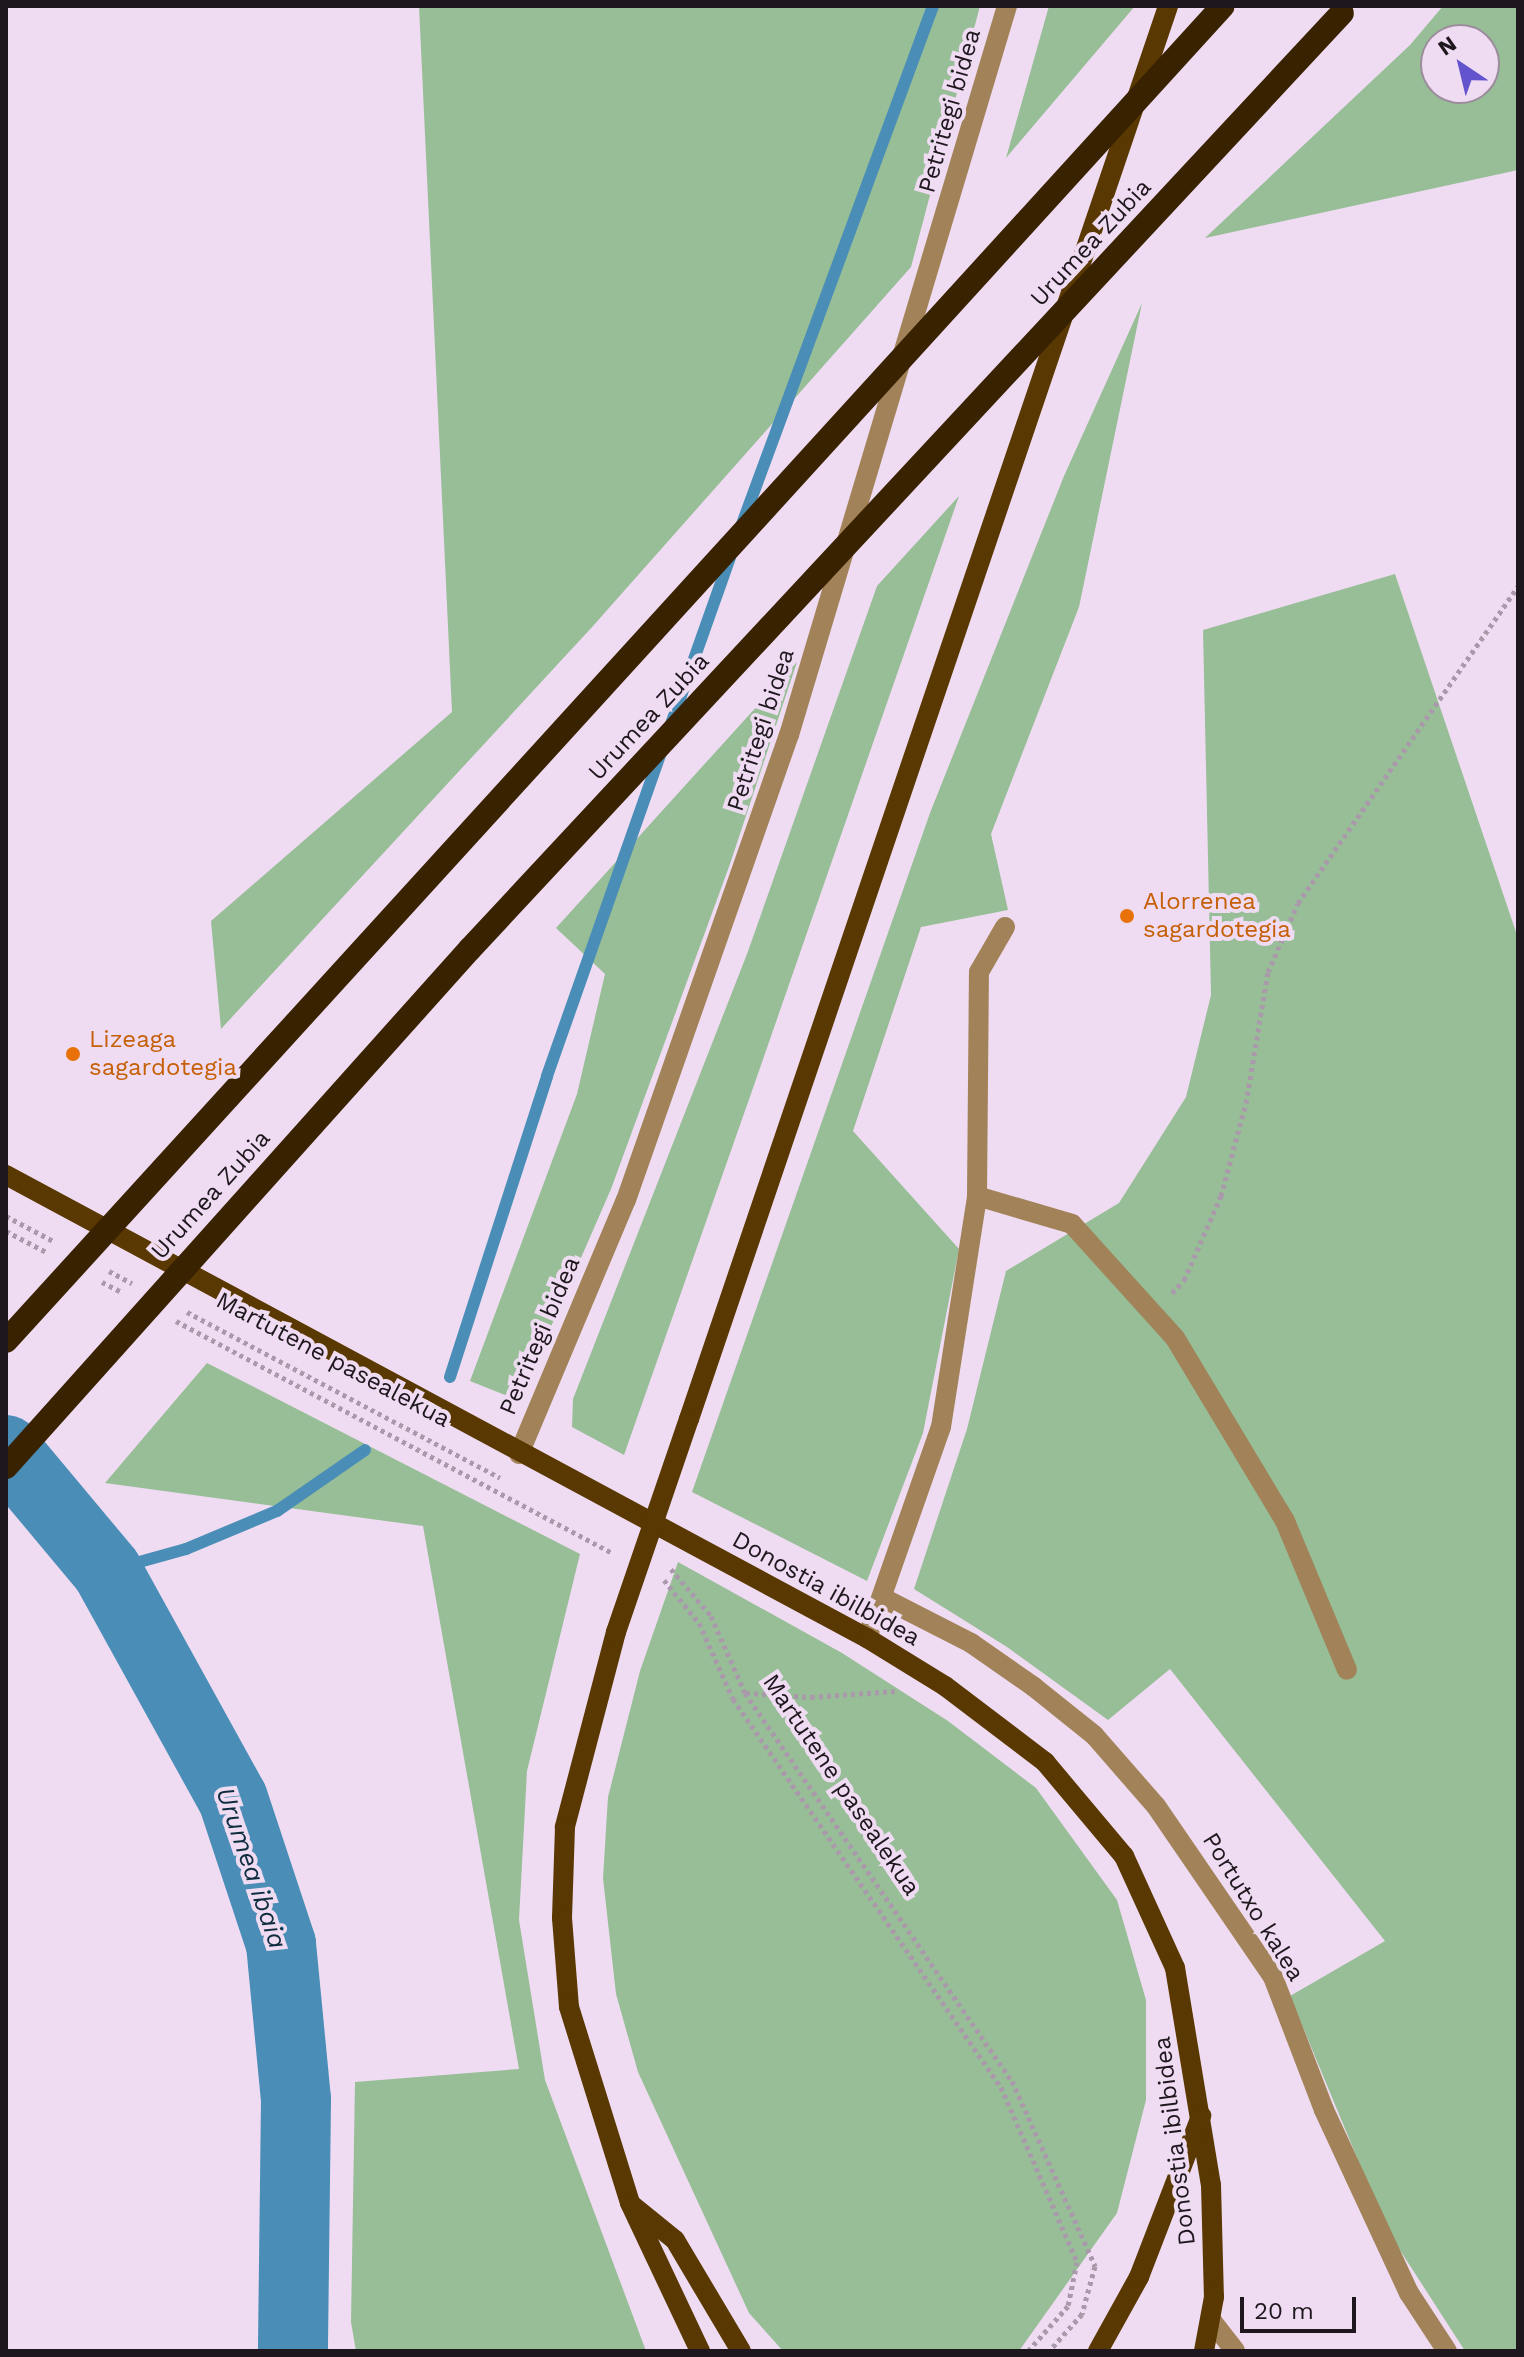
<!DOCTYPE html>
<html>
<head>
<meta charset="utf-8">
<style>
  body { margin:0 }
  #map { position:relative; width:1524px; height:2357px; overflow:hidden; background:#f0dcf2; font-family:"Work Sans",sans-serif }
  div>[style] { position:absolute }
  .green>* { inset:0; background:#97be97 }
  .stream>* { height:12px; margin:-6px; padding:0 6px; transform-origin:6px; border-radius:6px; background:#4a8eb7 }
  .river>* { height:70px; margin:-35px; padding:0 35px; transform-origin:35px; border-radius:35px; background:#4a8eb7 }
  .path>* { height:5px; margin-top:-2.5px; transform-origin:0; background:repeating-linear-gradient(90deg,#a999aa 0 4px,transparent 0 8px) }
  .minor>* { height:20px; margin:-10px; padding:0 10px; transform-origin:10px; border-radius:10px; background:#a28359 }
  .major>* { height:20px; margin:-10px; padding:0 10px; transform-origin:10px; border-radius:10px; background:#593801 }
  .major-bridge>* { height:20px; margin:-10px; padding:0 10px; transform-origin:10px; border-radius:10px; background:#593801 }
  .highway-bridge>* { height:24px; margin:-12px; padding:0 12px; transform-origin:12px; border-radius:12px; background:#392200 }
  .dots>* { width:22px; height:22px; translate:-50% -50%; box-sizing:border-box; border:4px solid #f0dcf2; border-radius:50% }
  span { translate:-50% -50%; white-space:nowrap; text-align:center; line-height:1.15; -webkit-text-stroke:8px #f0dcf2; paint-order:stroke }
  .street-label { font-size:24px; color:#1e171e }
  .food-label { font-size:24px; color:#c56008 }
  .left { translate:0 -50%; text-align:left }
  .water-label { font-size:26px; color:#0d2c3e; font-style:italic }
  .frame { position:absolute; inset:0; border:8px solid #1e171e; pointer-events:none }
  .north { position:absolute; left:1420px; top:24px; width:80px; height:80px; box-sizing:border-box; background:#f0dcf2; border:2px solid #9c8d9d; border-radius:50%; rotate:325deg; font-size:22px; font-weight:700; line-height:32px; text-align:center; color:#1e171e }
  .north::after { content:''; display:block; margin:auto; width:28px; height:36px; background:#6353cc; clip-path:polygon(50% 0,100% 100%,50% 72%,0 100%) }
  .scale { position:absolute; left:1240px; top:2297px; width:116px; height:36px; box-sizing:border-box; border:4px solid #1e171e; border-top:0; padding-left:10px; font-size:24px; line-height:28px; white-space:nowrap; color:#1e171e; -webkit-text-stroke:6px #f0dcf2; paint-order:stroke }
</style>
</head>
<body>
<div id="map">
  <div class="green">
    <i style="clip-path:polygon(419px 6px,980px 6px,911px 267px,593px 626px,221px 1029px,211px 921px,452px 712px)"></i>
    <i style="clip-path:polygon(1049px 6px,1135px 6px,1006px 158px)"></i>
    <i style="clip-path:polygon(evenodd,1443px 6px,1518px 6px,1518px 170px,1205px 238px,1410px 45px,1443px 6px,1436px 40px,1484px 40px,1484px 88px,1436px 88px,1436px 40px)"></i>
    <i style="clip-path:polygon(1142px 303px,1079px 607px,991px 834px,1008px 910px,921px 927px,853px 1131px,959px 1249px,923px 1433px,867px 1581px,692px 1492px,930px 813px,1064px 476px)"></i>
    <i style="clip-path:polygon(959px 496px,753px 1088px,624px 1455px,572px 1427px,573px 1399px,747px 954px,877px 586px)"></i>
    <i style="clip-path:polygon(1395px 574px,1518px 938px,1518px 2351px,1465px 2351px,1387px 2230px,1290px 1996px,1385px 1941px,1170px 1669px,1108px 1720px,1007px 1647px,914px 1589px,967px 1429px,1006px 1271px,1119px 1203px,1186px 1097px,1211px 995px,1203px 630px)"></i>
    <i style="clip-path:polygon(797px 662px,730px 864px,611px 1189px,533px 1368px,505px 1395px,470px 1381px,577px 1094px,605px 974px,556px 928px)"></i>
    <i style="clip-path:polygon(207px 1363px,580px 1554px,527px 1771px,519px 1920px,545px 2080px,646px 2351px,356px 2351px,351px 2322px,355px 2082px,519px 2069px,423px 1526px,105px 1483px)"></i>
    <i style="clip-path:polygon(678px 1562px,842px 1653px,948px 1721px,1036px 1788px,1117px 1900px,1146px 2000px,1146px 2100px,1117px 2213px,1019px 2351px,783px 2351px,749px 2313px,638px 2072px,616px 1994px,603px 1878px,608px 1797px,640px 1671px)"></i>
  </div>
  <div class="stream">
    <i style="left:742px;top:524px;width:552px;rotate:-69.76deg"></i>
    <i style="left:671px;top:724px;width:177px;rotate:-70.5deg"></i>
    <i style="left:450px;top:1377px;width:316px;rotate:-72.1deg"></i>
    <i style="left:547px;top:1076px;width:343px;rotate:-70.6deg"></i>
    <i style="left:107px;top:1571px;width:82px;rotate:-15.6deg"></i>
    <i style="left:186px;top:1549px;width:99px;rotate:-22.7deg"></i>
    <i style="left:277px;top:1511px;width:107px;rotate:-34.7deg"></i>
  </div>
  <div class="river">
    <i style="left:6px;top:1450px;width:158px;rotate:50.1deg"></i>
    <i style="left:107px;top:1571px;width:260px;rotate:61.1deg"></i>
    <i style="left:233px;top:1799px;width:153px;rotate:71.7deg"></i>
    <i style="left:281px;top:1944px;width:156px;rotate:84.5deg"></i>
    <i style="left:296px;top:2099px;width:252px;rotate:90.7deg"></i>
  </div>
  <div class="path">
    <i style="left:6px;top:1216px;width:55px;rotate:28deg"></i>
    <i style="left:6px;top:1231px;width:47px;rotate:27.6deg"></i>
    <i style="left:109px;top:1271px;width:26px;rotate:28deg"></i>
    <i style="left:102px;top:1282px;width:22px;rotate:27deg"></i>
    <i style="left:1172px;top:1293px;width:18px;rotate:-47deg"></i>
    <i style="left:1184px;top:1280px;width:92px;rotate:-66.2deg"></i>
    <i style="left:1221px;top:1196px;width:96px;rotate:-75deg"></i>
    <i style="left:1246px;top:1103px;width:133px;rotate:-80.5deg"></i>
    <i style="left:1268px;top:972px;width:75px;rotate:-66.5deg"></i>
    <i style="left:1298px;top:903px;width:386px;rotate:-55.2deg"></i>
    <i style="left:187px;top:1312px;width:354px;rotate:27.9deg"></i>
    <i style="left:176px;top:1321px;width:495px;rotate:28deg"></i>
    <i style="left:671px;top:1569px;width:62px;rotate:49.6deg"></i>
    <i style="left:711px;top:1616px;width:84px;rotate:66.2deg"></i>
    <i style="left:745px;top:1693px;width:471px;rotate:55.5deg"></i>
    <i style="left:1012px;top:2081px;width:203px;rotate:65.8deg"></i>
    <i style="left:1095px;top:2266px;width:50px;rotate:105.2deg"></i>
    <i style="left:1082px;top:2314px;width:50px;rotate:131.7deg"></i>
    <i style="left:664px;top:1580px;width:55px;rotate:50.9deg"></i>
    <i style="left:699px;top:1623px;width:83px;rotate:65.9deg"></i>
    <i style="left:733px;top:1699px;width:472px;rotate:55.4deg"></i>
    <i style="left:1001px;top:2087px;width:191px;rotate:66.5deg"></i>
    <i style="left:1077px;top:2262px;width:45px;rotate:101.6deg"></i>
    <i style="left:1068px;top:2306px;width:60px;rotate:131.6deg"></i>
    <i style="left:746px;top:1693px;width:65px;rotate:3.5deg"></i>
    <i style="left:811px;top:1697px;width:84px;rotate:-4.1deg"></i>
  </div>
  <div class="minor">
    <i style="left:977px;top:1196px;width:99px;rotate:16.4deg"></i>
    <i style="left:1072px;top:1224px;width:154px;rotate:47.9deg"></i>
    <i style="left:1175px;top:1338px;width:214px;rotate:59deg"></i>
    <i style="left:1285px;top:1521px;width:161px;rotate:67.4deg"></i>
    <i style="left:519px;top:1454px;width:276px;rotate:-67.2deg"></i>
    <i style="left:626px;top:1200px;width:493px;rotate:-70.7deg"></i>
    <i style="left:789px;top:735px;width:761px;rotate:-73.35deg"></i>
    <i style="left:885px;top:1599px;width:97px;rotate:27.1deg"></i>
    <i style="left:971px;top:1643px;width:77px;rotate:34.9deg"></i>
    <i style="left:1034px;top:1687px;width:77px;rotate:38.7deg"></i>
    <i style="left:1094px;top:1735px;width:94px;rotate:48.9deg"></i>
    <i style="left:1156px;top:1806px;width:207px;rotate:55.6deg"></i>
    <i style="left:1273px;top:1977px;width:142px;rotate:69deg"></i>
    <i style="left:1324px;top:2110px;width:202px;rotate:65.1deg"></i>
    <i style="left:1409px;top:2293px;width:69px;rotate:56.8deg"></i>
    <i style="left:867px;top:1638px;width:224px;rotate:-70.7deg"></i>
    <i style="left:941px;top:1427px;width:234px;rotate:-81.1deg"></i>
    <i style="left:977px;top:1196px;width:224px;rotate:-89.5deg"></i>
    <i style="left:979px;top:972px;width:52px;rotate:-60deg"></i>
    <i style="left:1211px;top:2320px;width:39px;rotate:52deg"></i>
  </div>
  <div class="major">
    <i style="left:6px;top:1175px;width:978px;rotate:28.27deg"></i>
    <i style="left:867px;top:1638px;width:92px;rotate:31.6deg"></i>
    <i style="left:945px;top:1686px;width:126px;rotate:37.2deg"></i>
    <i style="left:1045px;top:1762px;width:123px;rotate:50deg"></i>
    <i style="left:1124px;top:1856px;width:123px;rotate:65.5deg"></i>
    <i style="left:1175px;top:1968px;width:220px;rotate:80.6deg"></i>
    <i style="left:1211px;top:2185px;width:112px;rotate:88.5deg"></i>
    <i style="left:1214px;top:2297px;width:55px;rotate:100.5deg"></i>
    <i style="left:689px;top:1419px;width:1492px;rotate:-71.27deg"></i>
    <i style="left:616px;top:1632px;width:202px;rotate:104.7deg"></i>
    <i style="left:565px;top:1827px;width:91px;rotate:91.9deg"></i>
    <i style="left:562px;top:1918px;width:89px;rotate:85.5deg"></i>
    <i style="left:569px;top:2007px;width:205px;rotate:72.7deg"></i>
    <i style="left:630px;top:2203px;width:164px;rotate:64.7deg"></i>
    <i style="left:633px;top:2206px;width:54px;rotate:39deg"></i>
    <i style="left:675px;top:2240px;width:129px;rotate:59.3deg"></i>
    <i style="left:1098px;top:2351px;width:85px;rotate:-61deg"></i>
    <i style="left:1139px;top:2277px;width:173px;rotate:-68.9deg"></i>
  </div>
  <div class="major-bridge">
    <i style="left:616px;top:1632px;width:225px;rotate:-71.1deg"></i>
  </div>
  <div class="highway-bridge">
    <i style="left:6px;top:1341px;width:1806px;rotate:-47.65deg"></i>
    <i style="left:6px;top:1467px;width:695px;rotate:-48.15deg"></i>
    <i style="left:470px;top:949px;width:1279px;rotate:-47.03deg"></i>
  </div>
  <div class="dots">
    <i style="left:1127px;top:916px;background:#e8710a"></i>
    <i style="left:73px;top:1054px;background:#e8710a"></i>
  </div>
  <div class="street-label">
    <span style="left:950px;top:111px;rotate:-74deg">Petritegi bidea</span>
    <span style="left:1091px;top:243px;rotate:-47deg">Urumea Zubia</span>
    <span style="left:649px;top:717px;rotate:-47deg">Urumea Zubia</span>
    <span style="left:761px;top:730px;rotate:-72deg">Petritegi bidea</span>
    <span style="left:211px;top:1195px;rotate:-48deg">Urumea Zubia</span>
    <span style="left:540px;top:1336px;rotate:-67deg">Petritegi bidea</span>
    <span style="left:333px;top:1360px;rotate:28deg">Martutene pasealekua</span>
    <span style="left:826px;top:1589px;rotate:29deg">Donostia ibilbidea</span>
    <span style="left:841px;top:1785px;rotate:56deg">Martutene pasealekua</span>
    <span style="left:1253px;top:1907px;rotate:58deg">Portutxo kalea</span>
    <span style="left:1175px;top:2141px;rotate:-97deg">Donostia ibilbidea</span>
  </div>
  <div class="food-label">
    <span class="left" style="left:1143px;top:916px">Alorrenea<br>sagardotegia</span>
    <span class="left" style="left:89px;top:1054px">Lizeaga<br>sagardotegia</span>
  </div>
  <div class="water-label">
    <span style="left:251px;top:1868px;rotate:71deg">Urumea ibaia</span>
  </div>
  <div class="frame"></div>
  <div class="north">N</div>
  <div class="scale">20 m</div>
</div>
</body>
</html>
